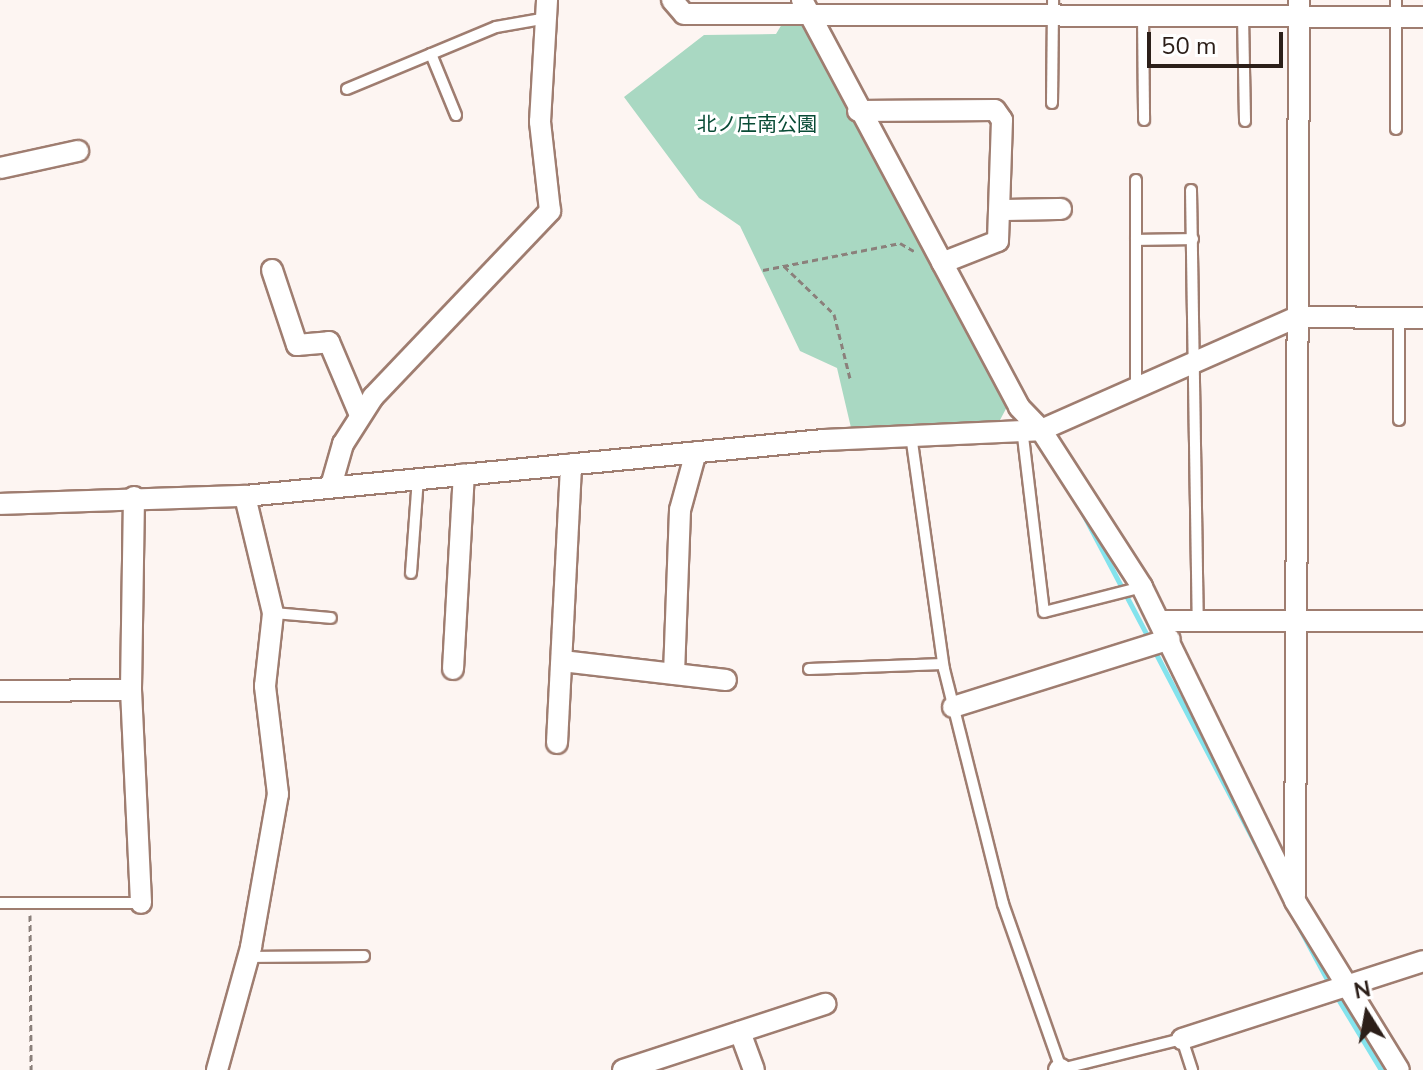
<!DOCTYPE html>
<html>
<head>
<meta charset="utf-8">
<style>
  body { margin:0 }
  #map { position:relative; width:1423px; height:1070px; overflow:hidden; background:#fdf5f2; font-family:"Nunito Sans","Noto Sans JP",sans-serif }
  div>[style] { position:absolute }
  .green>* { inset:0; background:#a9d8c2 }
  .stream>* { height:5px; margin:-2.5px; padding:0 2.5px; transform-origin:2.5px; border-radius:2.5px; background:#84e3ed }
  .path>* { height:3px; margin-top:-1.5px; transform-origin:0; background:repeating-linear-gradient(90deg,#8b807b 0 6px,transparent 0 10px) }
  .roads { filter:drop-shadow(2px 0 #9f7d70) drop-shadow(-2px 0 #9f7d70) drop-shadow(0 2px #9f7d70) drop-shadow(0 -2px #9f7d70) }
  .lane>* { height:10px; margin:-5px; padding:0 5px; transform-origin:5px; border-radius:5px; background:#fff }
  .street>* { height:20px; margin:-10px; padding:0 10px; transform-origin:10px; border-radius:10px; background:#fff }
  span { translate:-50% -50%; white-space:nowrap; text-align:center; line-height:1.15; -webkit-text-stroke:6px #fff; paint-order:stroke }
  .park-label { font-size:20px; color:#084b35 }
  .north { position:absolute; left:1327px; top:974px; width:80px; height:80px; -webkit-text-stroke:6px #fff; paint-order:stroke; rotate:349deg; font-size:22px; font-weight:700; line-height:32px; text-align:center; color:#2c1f19 }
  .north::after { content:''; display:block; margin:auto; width:28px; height:36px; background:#2c1f19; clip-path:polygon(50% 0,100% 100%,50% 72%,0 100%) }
  .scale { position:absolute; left:1147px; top:32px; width:136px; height:36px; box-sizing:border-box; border:4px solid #2c1f19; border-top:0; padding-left:10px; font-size:24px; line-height:28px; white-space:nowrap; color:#2c1f19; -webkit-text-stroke:6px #fff; paint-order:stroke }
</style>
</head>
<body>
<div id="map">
  <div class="green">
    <i style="clip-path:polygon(785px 19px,804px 22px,1008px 405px,1000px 420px,852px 432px,837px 368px,800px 351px,740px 226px,699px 198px,624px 97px,704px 35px,776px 34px)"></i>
  </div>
  <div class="stream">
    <i style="left:1082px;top:512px;width:146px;rotate:62.2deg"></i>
    <i style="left:1154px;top:650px;width:250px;rotate:62.4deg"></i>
    <i style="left:1293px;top:916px;width:78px;rotate:61.8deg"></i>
    <i style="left:1335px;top:994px;width:89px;rotate:58.8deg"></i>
  </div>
  <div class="path">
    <i style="left:784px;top:266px;width:69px;rotate:43.8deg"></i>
    <i style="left:834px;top:314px;width:66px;rotate:76deg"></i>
    <i style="left:763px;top:270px;width:140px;rotate:-11.1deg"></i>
    <i style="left:900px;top:243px;width:16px;rotate:30deg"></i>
    <i style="left:30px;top:915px;width:155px;rotate:89.6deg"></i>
  </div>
  <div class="roads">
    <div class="lane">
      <i style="left:1143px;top:16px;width:104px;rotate:89.4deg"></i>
      <i style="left:1243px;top:16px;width:105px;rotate:88.9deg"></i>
      <i style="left:431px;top:54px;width:66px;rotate:67.7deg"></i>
      <i style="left:347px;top:89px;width:161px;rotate:-22.6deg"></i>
      <i style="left:496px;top:27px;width:52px;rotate:-10deg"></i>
      <i style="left:1052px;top:103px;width:103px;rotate:-89.4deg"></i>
      <i style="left:1396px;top:129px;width:129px;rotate:-90deg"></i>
      <i style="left:1191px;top:190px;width:431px;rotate:89.1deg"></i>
      <i style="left:1136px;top:240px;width:57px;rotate:-1deg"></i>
      <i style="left:1399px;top:317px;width:103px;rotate:90deg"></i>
      <i style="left:1136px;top:387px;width:207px;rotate:-90deg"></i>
      <i style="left:1022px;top:428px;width:185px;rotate:83.2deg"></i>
      <i style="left:1044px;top:612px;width:101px;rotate:-14.3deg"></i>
      <i style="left:911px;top:435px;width:236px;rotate:82deg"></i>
      <i style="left:944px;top:669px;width:242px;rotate:75.9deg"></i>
      <i style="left:1003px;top:904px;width:175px;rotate:70.6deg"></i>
      <i style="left:1061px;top:1069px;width:125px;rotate:-13.9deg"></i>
      <i style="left:1182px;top:1039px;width:33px;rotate:72deg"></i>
      <i style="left:411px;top:573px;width:95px;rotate:-85.8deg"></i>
      <i style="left:273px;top:613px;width:58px;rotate:4.9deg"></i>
      <i style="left:809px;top:669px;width:134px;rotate:-2.1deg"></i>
      <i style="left:0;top:903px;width:141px"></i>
      <i style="left:248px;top:957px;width:116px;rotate:-0.5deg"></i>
    </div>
    <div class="street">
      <i style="left:672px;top:0;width:18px;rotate:49deg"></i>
      <i style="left:684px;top:14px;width:739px;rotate:0.23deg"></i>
      <i style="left:802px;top:0;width:461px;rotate:61.9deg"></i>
      <i style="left:1019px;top:407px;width:32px;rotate:46deg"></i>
      <i style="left:1041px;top:430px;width:187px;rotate:57.2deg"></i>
      <i style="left:1142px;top:587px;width:349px;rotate:64deg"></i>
      <i style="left:1295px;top:901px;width:198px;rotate:58.4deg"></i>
      <i style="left:858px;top:111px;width:137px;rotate:-0.4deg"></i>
      <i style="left:995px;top:110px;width:12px;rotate:55deg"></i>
      <i style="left:1002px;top:120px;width:121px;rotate:91.9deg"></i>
      <i style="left:998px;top:241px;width:60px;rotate:158.6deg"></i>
      <i style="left:0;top:168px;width:80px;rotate:-12.3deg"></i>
      <i style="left:1002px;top:210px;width:59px;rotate:-1deg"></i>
      <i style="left:272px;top:270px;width:79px;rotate:71.6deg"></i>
      <i style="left:297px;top:345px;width:32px;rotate:-5deg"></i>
      <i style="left:329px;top:342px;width:79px;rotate:67deg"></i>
      <i style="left:331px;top:486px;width:44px;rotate:-74.1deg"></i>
      <i style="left:343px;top:444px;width:56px;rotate:-57.4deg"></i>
      <i style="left:373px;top:397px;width:257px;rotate:-46.4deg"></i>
      <i style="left:550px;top:211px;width:90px;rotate:-96.4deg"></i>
      <i style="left:540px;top:122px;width:122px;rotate:-86.7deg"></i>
      <i style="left:134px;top:497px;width:193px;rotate:90.9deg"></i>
      <i style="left:131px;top:690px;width:213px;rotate:87.3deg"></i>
      <i style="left:0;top:504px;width:245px;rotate:-1.9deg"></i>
      <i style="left:245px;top:496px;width:581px;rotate:-5.53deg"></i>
      <i style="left:823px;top:440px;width:218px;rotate:-2.6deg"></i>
      <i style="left:1041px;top:430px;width:280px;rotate:-23.8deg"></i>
      <i style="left:1297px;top:317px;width:126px;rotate:0.5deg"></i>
      <i style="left:1160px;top:621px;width:263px"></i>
      <i style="left:562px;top:661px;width:165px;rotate:6.6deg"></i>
      <i style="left:453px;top:669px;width:195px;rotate:-86.8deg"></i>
      <i style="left:674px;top:674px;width:164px;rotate:-87.9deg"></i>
      <i style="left:680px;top:510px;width:60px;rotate:-74.6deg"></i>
      <i style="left:0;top:691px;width:131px;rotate:-0.4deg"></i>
      <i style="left:953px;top:707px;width:227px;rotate:-17.4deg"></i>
      <i style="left:557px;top:743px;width:279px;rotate:-87.1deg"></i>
      <i style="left:1295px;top:896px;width:896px;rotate:-89.74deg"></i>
      <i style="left:740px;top:1032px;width:40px;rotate:69.8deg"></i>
      <i style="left:1182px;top:1039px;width:253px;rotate:-17.9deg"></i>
      <i style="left:217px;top:1070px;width:128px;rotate:-74.5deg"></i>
      <i style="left:251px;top:947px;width:155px;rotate:-80deg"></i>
      <i style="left:278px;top:794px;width:109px;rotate:-96.9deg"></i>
      <i style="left:265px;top:686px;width:73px;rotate:-83.7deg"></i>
      <i style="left:273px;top:613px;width:120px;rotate:-103.5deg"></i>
      <i style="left:623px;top:1070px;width:213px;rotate:-18.1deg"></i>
      <i style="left:1059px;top:1070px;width:2px;rotate:-27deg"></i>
    </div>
  </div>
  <div class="park-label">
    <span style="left:757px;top:124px">北ノ庄南公園</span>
  </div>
  <div class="north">N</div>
  <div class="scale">50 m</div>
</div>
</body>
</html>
